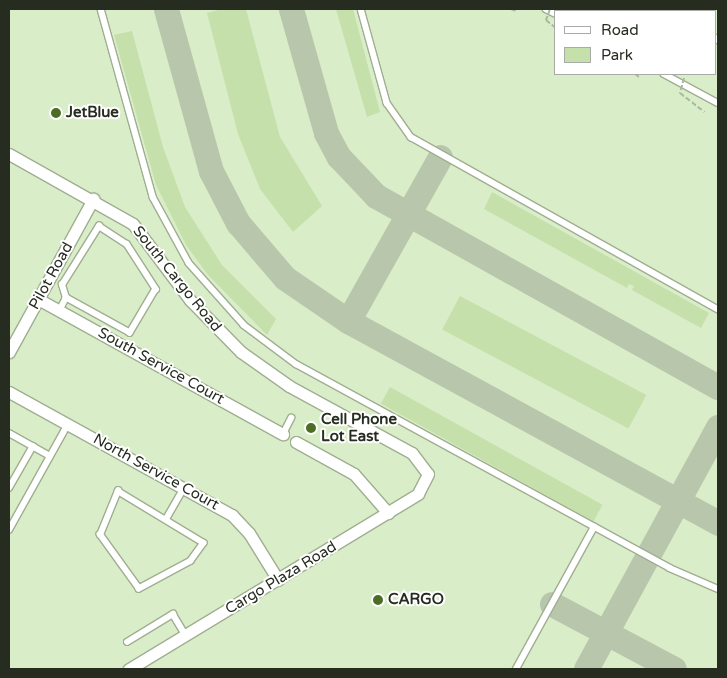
<!DOCTYPE html>
<html>
<head>
<meta charset="utf-8">
<style>
  body { margin:0 }
  #map { position:relative; width:727px; height:678px; overflow:hidden; background:#e8f9da; font-family:"Varela Round",sans-serif }
  div>[style] { position:absolute }
  .built>* { inset:0; background:#d9edc8 }
  .green>* { inset:0; background:#c5e0ab; transform-origin:0 0 }
  .taxiway>* { height:25px; margin:-12.5px; padding:0 12.5px; transform-origin:12.5px; border-radius:12.5px; background:#b8c7ac }
  .path>* { height:2px; margin-top:-1px; transform-origin:0; background:repeating-linear-gradient(90deg,#a9b79e 0 5px,transparent 0 7.5px) }
  .roads { filter:drop-shadow(1px 0 #9fae91) drop-shadow(-1px 0 #9fae91) drop-shadow(0 1px #9fae91) drop-shadow(0 -1px #9fae91) }
  .lane>* { height:5.5px; margin:-2.75px; padding:0 2.75px; transform-origin:2.75px; border-radius:2.75px; background:#fff }
  .street>* { height:11px; margin:-5.5px; padding:0 5.5px; transform-origin:5.5px; border-radius:5.5px; background:#fff }
  .path-bridge>* { height:2px; margin-top:-1px; transform-origin:0; background:repeating-linear-gradient(90deg,#a9b79e 0 5px,transparent 0 7.5px) }
  .dots>* { width:14px; height:14px; translate:-50% -50%; box-sizing:border-box; border:2px solid #fff; border-radius:50% }
  span { translate:-50% -50%; white-space:nowrap; text-align:center; line-height:1.15; -webkit-text-stroke:4px #fff; paint-order:stroke }
  .poi-label { font-size:15px; color:#262c20; font-weight:700 }
  .left { translate:0 -50%; text-align:left }
  .street-label { font-size:15px; color:#262c20 }
  .frame { position:absolute; inset:0; border:10px solid #262c20; pointer-events:none }
  .legend { position:absolute; left:554px; top:10px; width:162px; height:65px; box-sizing:border-box; background:#fff; border:1px solid #a8aba6; margin:0; padding:6px 9px; list-style:none; font-size:15px; color:#262c20 }
  .legend li { display:flex; align-items:center; gap:10px; height:25px }
  .legend b { width:25px; border:1px solid #a8aba6 }
</style>
</head>
<body>
<div id="map">
  <div class="built">
    <i style="clip-path:polygon(evenodd,9px 9px,718px 9px,718px 669px,9px 669px,9px 9px,556px 11px,716px 11px,716px 74px,556px 74px,556px 11px)"></i>
  </div>
  <div class="green">
    <i style="clip-path:polygon(222px 9px,246px 9px,280px 137px,322px 206px,293px 232px,260px 189px,238px 134px,207px 13px)"></i>
    <i style="clip-path:polygon(336px 9px,353px 9px,380px 112px,367px 117px)"></i>
    <i style="clip-path:polygon(132px 31px,163px 147px,185px 207px,222px 265px,276px 319px,267px 335px,208px 275px,186px 245px,156px 185px,114px 35px)"></i>
    <i style="clip-path:polygon(492px 192px,709px 313px,701px 328px,632px 290px,634px 286px,629px 284px,627px 288px,484px 209px)"></i>
    <i style="left:460px;top:296px;width:211px;height:38px;rotate:28deg"></i>
    <i style="left:390px;top:387px;width:243px;height:19px;rotate:29deg"></i>
  </div>
  <div class="taxiway">
    <i style="left:166px;top:9px;width:168px;rotate:74.5deg"></i>
    <i style="left:211px;top:171px;width:59px;rotate:62.6deg"></i>
    <i style="left:238px;top:223px;width:72px;rotate:49.5deg"></i>
    <i style="left:285px;top:278px;width:76px;rotate:34.3deg"></i>
    <i style="left:348px;top:321px;width:422px;rotate:28.6deg"></i>
    <i style="left:291px;top:9px;width:129px;rotate:74.2deg"></i>
    <i style="left:326px;top:133px;width:27px;rotate:62deg"></i>
    <i style="left:339px;top:157px;width:54px;rotate:46.5deg"></i>
    <i style="left:376px;top:196px;width:392px;rotate:29.2deg"></i>
    <i style="left:348px;top:321px;width:188px;rotate:-60.7deg"></i>
    <i style="left:552px;top:604px;width:138px;rotate:28deg"></i>
    <i style="left:586px;top:669px;width:276px;rotate:-61.4deg"></i>
  </div>
  <div class="path">
    <i style="left:511px;top:9px;width:5px;rotate:22deg"></i>
    <i style="left:703px;top:9px;width:3px;rotate:45deg"></i>
    <i style="left:635px;top:74px;width:5px;rotate:37deg"></i>
  </div>
  <div class="roads">
    <div class="lane">
      <i style="left:101px;top:9px;width:195px;rotate:74.5deg"></i>
      <i style="left:153px;top:197px;width:75px;rotate:61.4deg"></i>
      <i style="left:189px;top:263px;width:83px;rotate:48.4deg"></i>
      <i style="left:244px;top:325px;width:65px;rotate:36.9deg"></i>
      <i style="left:296px;top:364px;width:426px;rotate:28.6deg"></i>
      <i style="left:670px;top:568px;width:52px;rotate:23.6deg"></i>
      <i style="left:361px;top:9px;width:98px;rotate:74.5deg"></i>
      <i style="left:387px;top:103px;width:42px;rotate:54.8deg"></i>
      <i style="left:411px;top:137px;width:352px;rotate:29.3deg"></i>
      <i style="left:546px;top:9px;width:11px;rotate:27deg"></i>
      <i style="left:662px;top:9px;width:5px;rotate:22deg"></i>
      <i style="left:716px;top:38px;width:3px;rotate:45deg"></i>
      <i style="left:664px;top:74px;width:61px;rotate:28.2deg"></i>
      <i style="left:59px;top:311px;width:15px;rotate:-62deg"></i>
      <i style="left:66px;top:298px;width:14px;rotate:-107deg"></i>
      <i style="left:62px;top:285px;width:70px;rotate:-57.9deg"></i>
      <i style="left:99px;top:226px;width:33px;rotate:33deg"></i>
      <i style="left:127px;top:244px;width:54px;rotate:57.2deg"></i>
      <i style="left:156px;top:289px;width:51px;rotate:120.6deg"></i>
      <i style="left:130px;top:333px;width:73px;rotate:-151.3deg"></i>
      <i style="left:9px;top:433px;width:47px;rotate:29.3deg"></i>
      <i style="left:283px;top:434px;width:18px;rotate:-63deg"></i>
      <i style="left:9px;top:488px;width:48px;rotate:-60.3deg"></i>
      <i style="left:118px;top:491px;width:100px;rotate:31.2deg"></i>
      <i style="left:204px;top:543px;width:22px;rotate:126deg"></i>
      <i style="left:191px;top:561px;width:59px;rotate:151.7deg"></i>
      <i style="left:139px;top:589px;width:67px;rotate:-125.8deg"></i>
      <i style="left:100px;top:535px;width:48px;rotate:-67.8deg"></i>
      <i style="left:166px;top:519px;width:36px;rotate:-60deg"></i>
      <i style="left:9px;top:530px;width:121px;rotate:-60.9deg"></i>
      <i style="left:127px;top:642px;width:54px;rotate:-31.3deg"></i>
      <i style="left:173px;top:614px;width:26px;rotate:59deg"></i>
      <i style="left:516px;top:669px;width:162px;rotate:-61.2deg"></i>
    </div>
    <div class="street">
      <i style="left:9px;top:154px;width:142px;rotate:29.4deg"></i>
      <i style="left:133px;top:224px;width:95px;rotate:53.1deg"></i>
      <i style="left:190px;top:300px;width:73px;rotate:45.6deg"></i>
      <i style="left:241px;top:352px;width:59px;rotate:35.3deg"></i>
      <i style="left:289px;top:386px;width:140px;rotate:28.6deg"></i>
      <i style="left:412px;top:453px;width:26px;rotate:53deg"></i>
      <i style="left:428px;top:474px;width:22px;rotate:117deg"></i>
      <i style="left:418px;top:494px;width:338px;rotate:148.8deg"></i>
      <i style="left:38px;top:299px;width:280px;rotate:28.9deg"></i>
      <i style="left:9px;top:352px;width:175px;rotate:-61.2deg"></i>
      <i style="left:9px;top:392px;width:255px;rotate:28.9deg"></i>
      <i style="left:232px;top:515px;width:25px;rotate:47deg"></i>
      <i style="left:249px;top:533px;width:55px;rotate:58.3deg"></i>
      <i style="left:296px;top:442px;width:66px;rotate:28.9deg"></i>
      <i style="left:354px;top:474px;width:52px;rotate:48.9deg"></i>
    </div>
  </div>
  <div class="path-bridge">
    <i style="left:550px;top:9px;width:12px;rotate:110deg"></i>
    <i style="left:546px;top:20px;width:13px;rotate:39deg"></i>
    <i style="left:684px;top:78px;width:16px;rotate:105deg"></i>
    <i style="left:680px;top:93px;width:31px;rotate:38deg"></i>
  </div>
  <div class="dots">
    <i style="left:56px;top:113px;background:#4c6d24"></i>
    <i style="left:311px;top:428px;background:#4c6d24"></i>
    <i style="left:378px;top:600px;background:#4c6d24"></i>
  </div>
  <div class="poi-label">
    <span class="left" style="left:66px;top:113px">JetBlue</span>
    <span class="left" style="left:321px;top:428px">Cell Phone<br>Lot East</span>
    <span class="left" style="left:388px;top:600px">CARGO</span>
  </div>
  <div class="street-label">
    <span style="left:51px;top:276px;rotate:-61deg">Pilot Road</span>
    <span style="left:177px;top:279px;rotate:51deg">South Cargo Road</span>
    <span style="left:161px;top:366px;rotate:29deg">South Service Court</span>
    <span style="left:156px;top:472px;rotate:29deg">North Service Court</span>
    <span style="left:281px;top:578px;rotate:-31deg">Cargo Plaza Road</span>
  </div>
  <div class="frame"></div>
  <ul class="legend">
  <li><b style="height:6px;background:#fff"></b>Road</li>
  <li><b style="height:14px;background:#c5e0ab"></b>Park</li>
  </ul>
</div>
</body>
</html>
